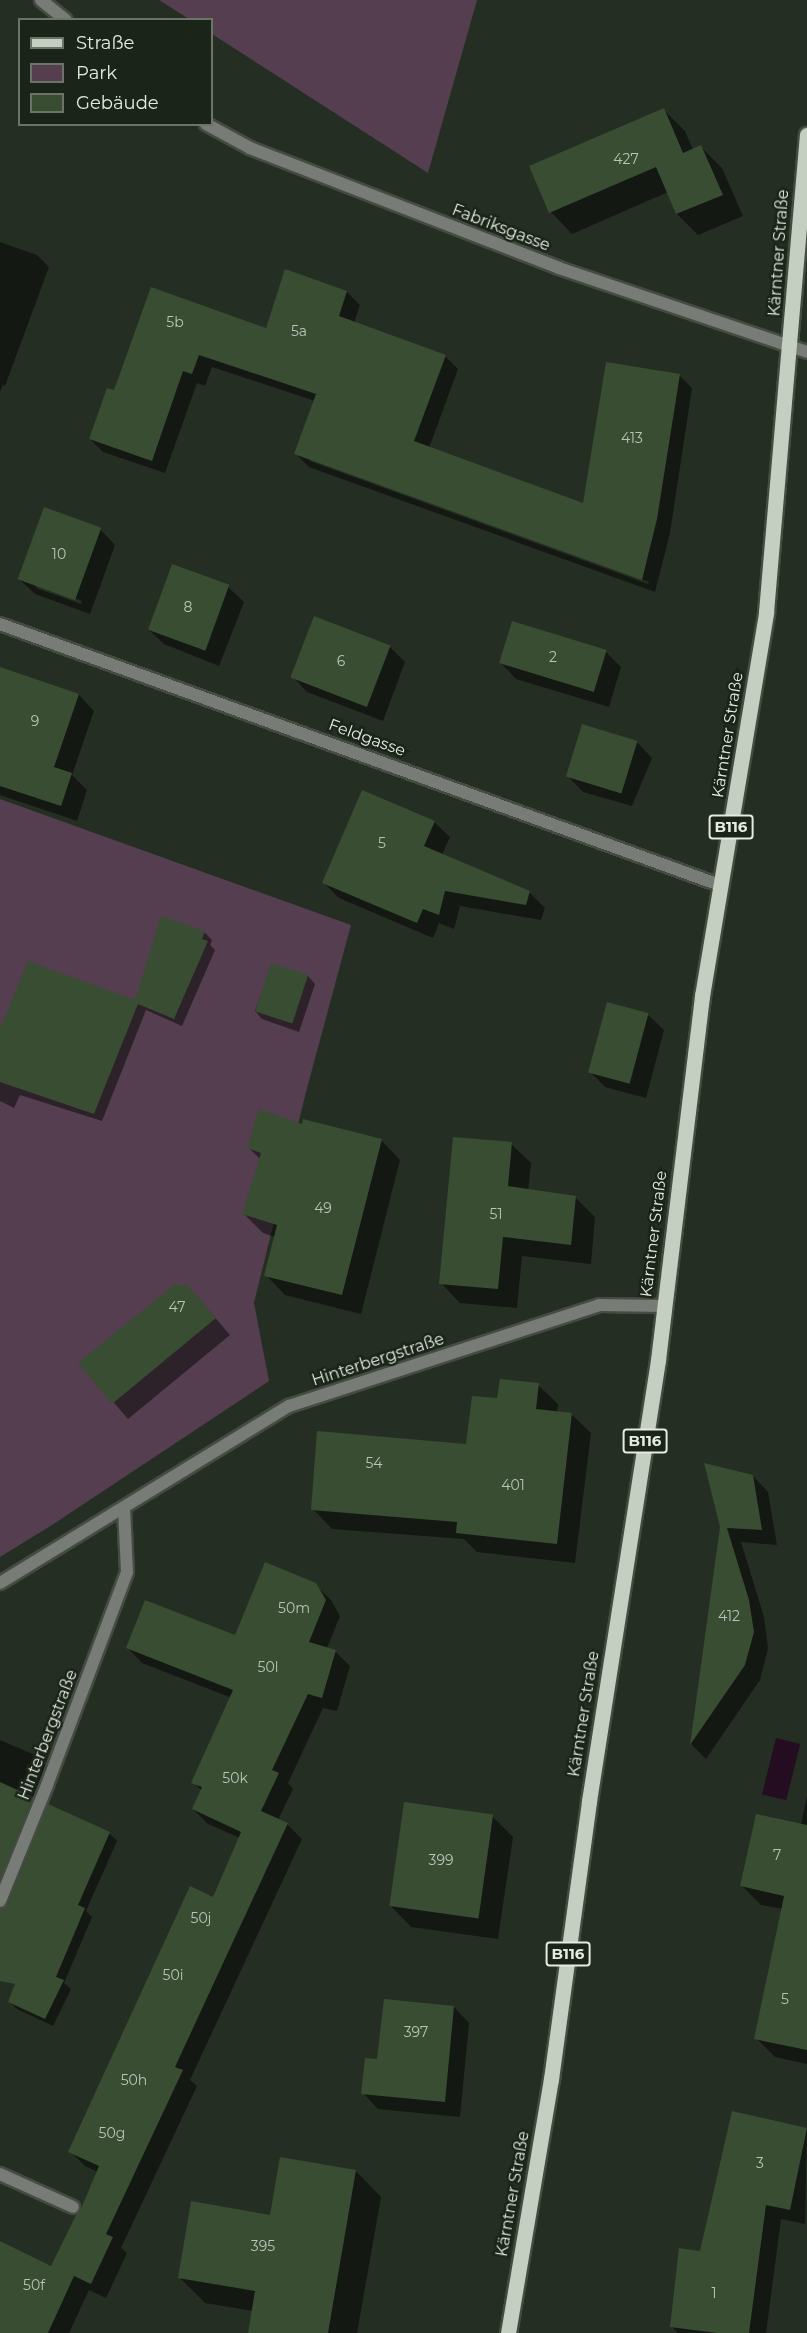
<!DOCTYPE html>
<html>
<head>
<meta charset="utf-8">
<style>
  body { margin:0 }
  #map { position:relative; width:807px; height:2333px; overflow:hidden; background:#252e22; font-family:Montserrat,sans-serif }
  div>[style] { position:absolute }
  .green>* { inset:0; background:#553e50 }
  .water>* { inset:0; background:#240d20; transform-origin:0 0 }
  .shadow>* { inset:0; background:#0007 }
  .building>* { inset:0; background:#394d33; transform-origin:0 0 }
  .roads { filter:drop-shadow(2px 0 #444c41) drop-shadow(-2px 0 #444c41) drop-shadow(0 2px #444c41) drop-shadow(0 -2px #444c41) }
  .lane>* { height:12px; margin:-6px; padding:0 6px; transform-origin:6px; border-radius:6px; background:#777c76 }
  .street>* { height:12px; margin:-6px; padding:0 6px; transform-origin:6px; border-radius:6px; background:#777c76 }
  .primary>* { height:15px; margin:-7.5px; padding:0 7.5px; transform-origin:7.5px; border-radius:7.5px; background:#c4cec1 }
  span { translate:-50% -50%; white-space:nowrap; text-align:center; line-height:1.15; -webkit-text-stroke:5px #1b2419; paint-order:stroke }
  .number-label { font-size:14px; color:#bac4b7 }
  .number-label span { -webkit-text-stroke-width:0 }
  .shield-label span { padding:2px 4px; background:#1b2419; border:2px solid; border-radius:4px; -webkit-text-stroke-width:0 }
  .shield-label { font-size:15px; color:#e5ebe3; font-weight:700 }
  .street-label { font-size:16px; color:#e5ebe3 }
  .legend { position:absolute; left:18px; top:18px; width:195px; height:108px; box-sizing:border-box; background:#1b2419; border:2px solid #6c746a; margin:0; padding:8px 10px; list-style:none; font-size:18px; color:#e5ebe3 }
  .legend li { display:flex; align-items:center; gap:12px; height:30px }
  .legend b { width:30px; border:2px solid #6c746a }
</style>
</head>
<body>
<div id="map">
  <div class="green">
    <i style="clip-path:polygon(159px 0,477px 0,428px 173px,212px 34px,212px 20px,189px 19px)"></i>
    <i style="clip-path:polygon(0 799px,351px 925px,306px 1092px,254px 1303px,269px 1381px,52px 1525px,0 1557px)"></i>
  </div>
  <div class="water">
    <i style="left:776px;top:1738px;width:25px;height:58px;rotate:14deg"></i>
  </div>
  <div class="shadow">
    <i style="clip-path:polygon(664px 110px,685px 131px,693px 150px,701px 147px,722px 168px,743px 216px,698px 235px,677px 214px,668px 192px,572px 234px,551px 212px,531px 167px)"></i>
    <i style="clip-path:polygon(0 242px,37px 255px,49px 267px,5px 386px,3px 385px,0 392px)"></i>
    <i style="clip-path:polygon(evenodd,152px 289px,267px 330px,347px 292px,360px 305px,354px 323px,445px 356px,458px 369px,429px 448px,584px 505px,679px 375px,692px 388px,670px 533px,655px 592px,309px 467px,296px 454px,315px 401px,212px 367px,205px 386px,197px 383px,165px 473px,103px 452px,90px 439px,115px 392px,152px 289px,310px 458px,649px 582px,648px 584px,310px 461px,310px 458px)"></i>
    <i style="clip-path:polygon(evenodd,100px 529px,115px 545px,90px 614px,35px 594px,19px 579px,100px 529px,36px 584px,82px 601px,81px 604px,36px 588px,36px 584px)"></i>
    <i style="clip-path:polygon(228px 587px,244px 602px,219px 666px,164px 644px,148px 629px)"></i>
    <i style="clip-path:polygon(390px 647px,405px 662px,383px 721px,307px 692px,292px 676px)"></i>
    <i style="clip-path:polygon(606px 652px,621px 667px,609px 707px,516px 679px,501px 663px)"></i>
    <i style="clip-path:polygon(0 669px,79px 695px,94px 711px,72px 775px,87px 790px,77px 821px,0 795px)"></i>
    <i style="clip-path:polygon(583px 726px,637px 742px,652px 758px,632px 806px,583px 792px,568px 776px)"></i>
    <i style="clip-path:polygon(434px 822px,450px 837px,442px 855px,529px 892px,545px 908px,541px 920px,460px 906px,454px 929px,439px 923px,433px 938px,339px 898px,324px 883px)"></i>
    <i style="clip-path:polygon(204px 932px,212px 940px,210px 945px,215px 950px,182px 1026px,146px 1010px,102px 1121px,20px 1095px,14px 1108px,0 1101px,0 1033px,136px 1001px)"></i>
    <i style="clip-path:polygon(272px 965px,308px 976px,315px 984px,299px 1032px,262px 1019px,255px 1011px)"></i>
    <i style="clip-path:polygon(648px 1015px,664px 1030px,646px 1098px,605px 1087px,590px 1072px)"></i>
    <i style="clip-path:polygon(303px 1125px,381px 1140px,400px 1160px,361px 1314px,285px 1295px,266px 1275px,275px 1237px,263px 1233px,244px 1214px,261px 1160px,248px 1147px)"></i>
    <i style="clip-path:polygon(511px 1144px,531px 1163px,528px 1191px,575px 1197px,595px 1217px,591px 1264px,522px 1256px,517px 1308px,460px 1303px,441px 1283px)"></i>
    <i style="clip-path:polygon(188px 1286px,230px 1335px,128px 1419px,80px 1363px)"></i>
    <i style="clip-path:polygon(538px 1385px,558px 1404px,557px 1413px,571px 1414px,591px 1433px,575px 1563px,477px 1552px,464px 1539px,332px 1529px,313px 1509px,468px 1446px,499px 1400px)"></i>
    <i style="clip-path:polygon(753px 1476px,768px 1492px,777px 1545px,741px 1542px,764px 1617px,768px 1648px,760px 1680px,706px 1759px,691px 1744px,721px 1527px)"></i>
    <i style="clip-path:polygon(315px 1585px,331px 1600px,340px 1616px,327px 1648px,335px 1651px,350px 1666px,337px 1711px,323px 1708px,288px 1783px,293px 1789px,278px 1820px,287px 1824px,302px 1839px,190px 2080px,197px 2086px,121px 2248px,127px 2253px,106px 2298px,89px 2290px,69px 2333px,0 2333px,0 2267px,52px 2268px,81px 2212px,98px 2172px,85px 2166px,70px 2151px,214px 1899px,240px 1838px,208px 1824px,193px 1809px,202px 1791px,193px 1782px,232px 1698px,142px 1663px,128px 1648px,236px 1637px)"></i>
    <i style="clip-path:polygon(0 1740px,35px 1755px,57px 1776px,43px 1809px,46px 1813px,109px 1833px,117px 1841px,86px 1911px,92px 1917px,64px 1983px,71px 1989px,53px 2026px,17px 2009px,9px 2001px,30px 1957px,29px 1880px,0 1868px)"></i>
    <i style="clip-path:polygon(807px 1796px,807px 2064px,775px 2057px,756px 2038px,783px 1909px,761px 1905px,742px 1886px,801px 1825px)"></i>
    <i style="clip-path:polygon(492px 1816px,513px 1837px,498px 1939px,411px 1927px,390px 1905px)"></i>
    <i style="clip-path:polygon(454px 2007px,469px 2023px,460px 2117px,378px 2109px,363px 2093px)"></i>
    <i style="clip-path:polygon(733px 2113px,807px 2130px,805px 2224px,781px 2219px,766px 2333px,678px 2333px,671px 2326px,701px 2252px)"></i>
    <i style="clip-path:polygon(356px 2171px,381px 2197px,357px 2333px,249px 2333px,253px 2311px,205px 2303px,179px 2277px,271px 2216px)"></i>
  </div>
  <div class="building">
    <i style="clip-path:polygon(664px 108px,683px 153px,701px 145px,723px 195px,676px 214px,656px 167px,549px 213px,529px 166px)"></i>
    <i style="clip-path:polygon(285px 269px,347px 291px,339px 316px,446px 355px,414px 441px,583px 503px,606px 362px,680px 374px,657px 519px,642px 580px,294px 454px,316px 394px,199px 355px,192px 374px,183px 371px,152px 461px,89px 439px,107px 388px,114px 390px,151px 287px,266px 328px)"></i>
    <i style="left:44px;top:507px;width:61px;height:77px;rotate:20deg"></i>
    <i style="left:172px;top:564px;width:61px;height:70px;rotate:20deg"></i>
    <i style="left:314px;top:616px;width:82px;height:66px;rotate:21deg"></i>
    <i style="left:512px;top:621px;width:99px;height:44px;rotate:17deg"></i>
    <i style="clip-path:polygon(0 667px,79px 694px,54px 767px,72px 773px,61px 806px,0 786px)"></i>
    <i style="left:582px;top:724px;width:58px;height:55px;rotate:17deg"></i>
    <i style="clip-path:polygon(362px 790px,435px 821px,424px 846px,530px 891px,526px 905px,445px 891px,439px 915px,423px 909px,417px 923px,322px 883px)"></i>
    <i style="clip-path:polygon(161px 916px,205px 931px,202px 939px,208px 941px,174px 1019px,138px 1004px,94px 1114px,0 1082px,0 1029px,28px 961px,135px 1000px)"></i>
    <i style="left:271px;top:963px;width:39px;height:51px;rotate:18deg"></i>
    <i style="left:607px;top:1002px;width:43px;height:73px;rotate:15deg"></i>
    <i style="clip-path:polygon(259px 1109px,302px 1124px,303px 1119px,382px 1139px,342px 1295px,264px 1276px,277px 1225px,242px 1214px,261px 1153px,247px 1148px)"></i>
    <i style="clip-path:polygon(453px 1137px,512px 1142px,508px 1186px,576px 1196px,571px 1245px,503px 1237px,498px 1289px,439px 1284px)"></i>
    <i style="clip-path:polygon(174px 1285px,188px 1285px,216px 1318px,112px 1404px,78px 1363px)"></i>
    <i style="clip-path:polygon(500px 1379px,539px 1383px,536px 1409px,572px 1413px,557px 1544px,456px 1533px,457px 1522px,311px 1510px,317px 1431px,466px 1444px,472px 1396px,497px 1398px)"></i>
    <i style="clip-path:polygon(704px 1463px,753px 1475px,762px 1530px,727px 1528px,749px 1600px,754px 1632px,745px 1665px,690px 1745px,720px 1527px)"></i>
    <i style="clip-path:polygon(265px 1562px,316px 1583px,326px 1600px,309px 1642px,336px 1650px,322px 1698px,308px 1694px,272px 1770px,279px 1773px,261px 1811px,288px 1823px,175px 2067px,183px 2070px,106px 2234px,113px 2237px,91px 2284px,74px 2276px,48px 2333px,0 2333px,0 2241px,51px 2266px,76px 2215px,80px 2211px,99px 2166px,68px 2152px,190px 1886px,213px 1897px,241px 1832px,192px 1809px,202px 1787px,191px 1783px,233px 1690px,126px 1648px,145px 1600px,235px 1635px)"></i>
    <i style="clip-path:polygon(0 1782px,33px 1797px,0 1879px)"></i>
    <i style="left:404px;top:1802px;width:90px;height:105px;rotate:8deg"></i>
    <i style="clip-path:polygon(48px 1804px,110px 1832px,78px 1905px,85px 1908px,56px 1977px,64px 1980px,45px 2019px,8px 2002px,15px 1984px,0 1981px,0 1909px,8px 1904px)"></i>
    <i style="clip-path:polygon(756px 1814px,807px 1825px,807px 2050px,754px 2039px,784px 1896px,740px 1886px)"></i>
    <i style="clip-path:polygon(384px 1999px,454px 2006px,445px 2102px,361px 2094px,365px 2058px,377px 2059px)"></i>
    <i style="clip-path:polygon(732px 2111px,807px 2128px,790px 2210px,766px 2205px,749px 2333px,717px 2333px,670px 2327px,679px 2248px,700px 2251px)"></i>
    <i style="clip-path:polygon(280px 2157px,356px 2170px,328px 2333px,248px 2333px,255px 2291px,178px 2278px,191px 2201px,270px 2215px)"></i>
  </div>
  <div class="roads">
    <div class="lane">
      <i style="left:0;top:2174px;width:80px;rotate:24.3deg"></i>
    </div>
    <div class="street">
      <i style="left:41px;top:0;width:32px;rotate:39deg"></i>
      <i style="left:206px;top:124px;width:50px;rotate:28.6deg"></i>
      <i style="left:250px;top:148px;width:331px;rotate:21.2deg"></i>
      <i style="left:559px;top:268px;width:262px;rotate:18.7deg"></i>
      <i style="left:0;top:624px;width:768px;rotate:19.94deg"></i>
      <i style="left:0;top:1583px;width:339px;rotate:-31.5deg"></i>
      <i style="left:289px;top:1406px;width:326px;rotate:-18deg"></i>
      <i style="left:599px;top:1305px;width:65px;rotate:0.9deg"></i>
      <i style="left:0;top:1901px;width:125px;rotate:-67.9deg"></i>
      <i style="left:47px;top:1785px;width:228px;rotate:-69.4deg"></i>
      <i style="left:127px;top:1572px;width:63px;rotate:-92.7deg"></i>
    </div>
    <div class="primary">
      <i style="left:508px;top:2333px;width:258px;rotate:-80.4deg"></i>
      <i style="left:551px;top:2079px;width:281px;rotate:-82.2deg"></i>
      <i style="left:589px;top:1801px;width:446px;rotate:-81.1deg"></i>
      <i style="left:658px;top:1360px;width:367px;rotate:-83.1deg"></i>
      <i style="left:702px;top:996px;width:389px;rotate:-80.5deg"></i>
      <i style="left:766px;top:612px;width:479px;rotate:-85.1deg"></i>
    </div>
  </div>
  <div class="number-label">
    <span style="left:626px;top:159px">427</span>
    <span style="left:175px;top:322px">5b</span>
    <span style="left:299px;top:331px">5a</span>
    <span style="left:632px;top:438px">413</span>
    <span style="left:59px;top:554px">10</span>
    <span style="left:188px;top:607px">8</span>
    <span style="left:553px;top:657px">2</span>
    <span style="left:341px;top:661px">6</span>
    <span style="left:35px;top:721px">9</span>
    <span style="left:382px;top:843px">5</span>
    <span style="left:323px;top:1208px">49</span>
    <span style="left:496px;top:1214px">51</span>
    <span style="left:177px;top:1307px">47</span>
    <span style="left:374px;top:1463px">54</span>
    <span style="left:513px;top:1485px">401</span>
    <span style="left:294px;top:1608px">50m</span>
    <span style="left:729px;top:1616px">412</span>
    <span style="left:268px;top:1667px">50l</span>
    <span style="left:235px;top:1778px">50k</span>
    <span style="left:777px;top:1855px">7</span>
    <span style="left:441px;top:1860px">399</span>
    <span style="left:201px;top:1918px">50j</span>
    <span style="left:173px;top:1975px">50i</span>
    <span style="left:785px;top:1999px">5</span>
    <span style="left:416px;top:2032px">397</span>
    <span style="left:134px;top:2080px">50h</span>
    <span style="left:112px;top:2133px">50g</span>
    <span style="left:760px;top:2163px">3</span>
    <span style="left:263px;top:2246px">395</span>
    <span style="left:34px;top:2285px">50f</span>
    <span style="left:714px;top:2293px">1</span>
  </div>
  <div class="shield-label">
    <span style="left:731px;top:827px">B116</span>
    <span style="left:645px;top:1441px">B116</span>
    <span style="left:568px;top:1954px">B116</span>
  </div>
  <div class="street-label">
    <span style="left:501px;top:228px;rotate:21deg">Fabriksgasse</span>
    <span style="left:779px;top:253px;rotate:-86deg">Kärntner Straße</span>
    <span style="left:728px;top:735px;rotate:-81deg">Kärntner Straße</span>
    <span style="left:367px;top:738px;rotate:20deg">Feldgasse</span>
    <span style="left:654px;top:1234px;rotate:-83deg">Kärntner Straße</span>
    <span style="left:378px;top:1360px;rotate:-18deg">Hinterbergstraße</span>
    <span style="left:584px;top:1714px;rotate:-81deg">Kärntner Straße</span>
    <span style="left:48px;top:1735px;rotate:-69deg">Hinterbergstraße</span>
    <span style="left:513px;top:2194px;rotate:-80deg">Kärntner Straße</span>
  </div>
  <ul class="legend">
  <li><b style="height:8px;background:#c4cec1"></b>Straße</li>
  <li><b style="height:16px;background:#553e50"></b>Park</li>
  <li><b style="height:16px;background:#394d33"></b>Gebäude</li>
  </ul>
</div>
</body>
</html>
